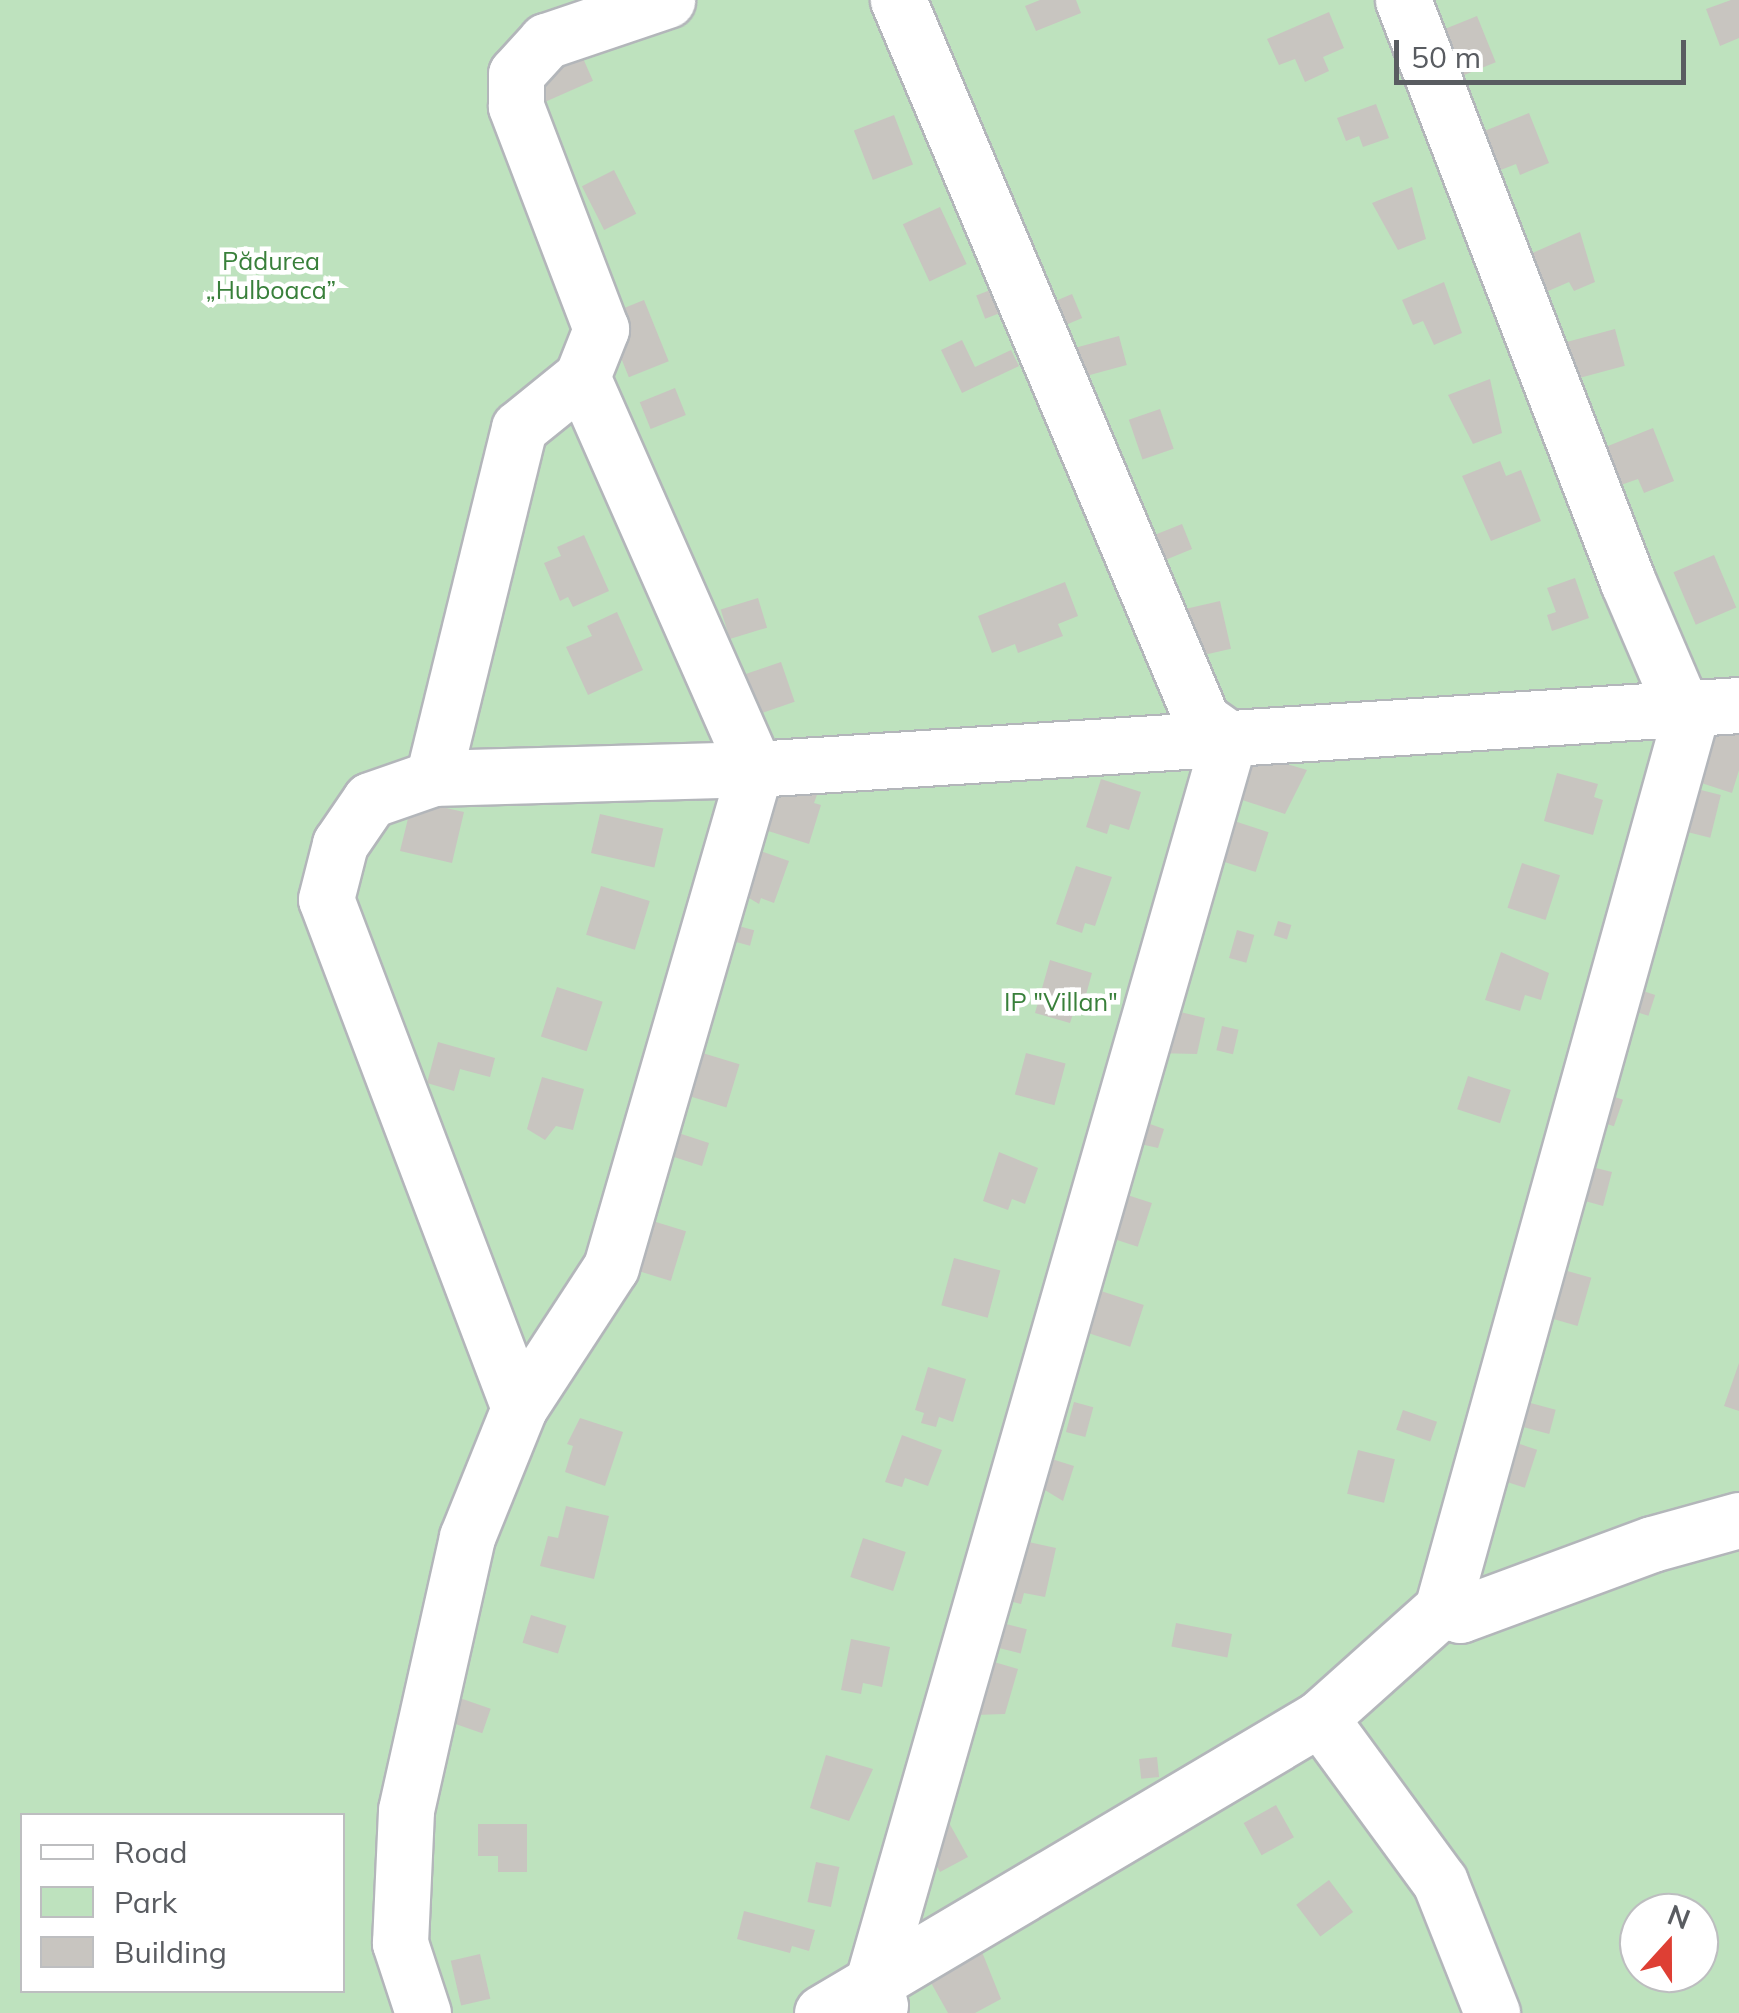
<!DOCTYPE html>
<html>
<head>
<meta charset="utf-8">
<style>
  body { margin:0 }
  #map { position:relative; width:1739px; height:2013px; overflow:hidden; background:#ebe9e0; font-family:Mulish,sans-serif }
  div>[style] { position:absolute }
  .green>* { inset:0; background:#bee2be }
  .building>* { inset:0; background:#c8c5c0; transform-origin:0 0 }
  .roads { filter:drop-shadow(2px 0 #b3b6ba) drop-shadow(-2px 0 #b3b6ba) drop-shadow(0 2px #b3b6ba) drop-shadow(0 -2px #b3b6ba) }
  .minor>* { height:55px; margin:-27.5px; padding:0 27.5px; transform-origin:27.5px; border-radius:27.5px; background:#fff }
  span { translate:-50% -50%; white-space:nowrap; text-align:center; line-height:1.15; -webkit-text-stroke:9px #fff; paint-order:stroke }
  .park-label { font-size:25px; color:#39803b }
  .legend { position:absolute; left:20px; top:1813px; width:325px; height:180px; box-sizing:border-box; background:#fff; border:2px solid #bdbec0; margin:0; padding:12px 18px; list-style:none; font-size:30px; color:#595c61 }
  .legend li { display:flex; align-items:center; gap:20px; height:50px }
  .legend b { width:50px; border:2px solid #bdbec0 }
  .north { position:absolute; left:1619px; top:1893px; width:100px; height:100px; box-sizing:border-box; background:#fff; border:2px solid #bdbec0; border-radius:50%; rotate:21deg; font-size:28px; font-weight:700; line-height:40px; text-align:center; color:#595c61 }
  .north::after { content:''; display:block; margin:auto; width:35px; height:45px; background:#de3f34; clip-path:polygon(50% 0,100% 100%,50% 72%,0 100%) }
  .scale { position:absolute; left:1394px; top:40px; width:292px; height:45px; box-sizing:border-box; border:5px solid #595c61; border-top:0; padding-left:12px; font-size:30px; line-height:35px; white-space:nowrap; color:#595c61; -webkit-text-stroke:8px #fff; paint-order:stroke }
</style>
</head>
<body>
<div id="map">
  <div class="green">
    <i style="clip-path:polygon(evenodd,0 0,1739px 0,1739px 2013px,0 2013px,0 0,22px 1816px,342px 1816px,342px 1990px,22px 1990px,22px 1816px,0 0,1639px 1913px,1699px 1913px,1699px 1973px,1639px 1973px,1639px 1913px)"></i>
  </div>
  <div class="building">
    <i style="clip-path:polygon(1040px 0,1076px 0,1081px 13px,1036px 31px,1025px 6px)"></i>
    <i style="clip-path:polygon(1731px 0,1739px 0,1739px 38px,1720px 46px,1706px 9px)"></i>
    <i style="clip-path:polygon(1329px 12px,1344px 48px,1323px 57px,1329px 71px,1305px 82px,1295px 59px,1279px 65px,1267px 39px)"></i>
    <i style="left:1477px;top:16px;width:50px;height:40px;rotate:68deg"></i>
    <i style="left:582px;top:56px;width:27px;height:57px;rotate:66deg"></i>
    <i style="clip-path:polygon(1376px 104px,1389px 138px,1363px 147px,1359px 136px,1346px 141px,1337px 118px)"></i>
    <i style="clip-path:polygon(1529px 113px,1549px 163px,1520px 175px,1516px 164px,1498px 171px,1482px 132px)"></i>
    <i style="left:894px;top:115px;width:53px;height:43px;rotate:69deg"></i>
    <i style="left:614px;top:170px;width:49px;height:36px;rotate:63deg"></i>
    <i style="clip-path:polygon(1412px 187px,1426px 239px,1398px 250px,1372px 203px)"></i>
    <i style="left:940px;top:207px;width:63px;height:41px;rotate:65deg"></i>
    <i style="clip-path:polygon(1580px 232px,1595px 282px,1574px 291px,1569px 282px,1546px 292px,1528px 255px)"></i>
    <i style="clip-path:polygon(1444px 282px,1462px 333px,1434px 345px,1423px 321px,1413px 325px,1402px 300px)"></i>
    <i style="left:993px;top:289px;width:25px;height:18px;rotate:69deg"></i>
    <i style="left:1072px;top:294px;width:26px;height:38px;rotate:67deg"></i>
    <i style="left:644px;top:300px;width:66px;height:43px;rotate:68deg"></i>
    <i style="left:1615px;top:329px;width:38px;height:50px;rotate:75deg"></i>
    <i style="left:1119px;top:336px;width:30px;height:46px;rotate:75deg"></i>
    <i style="clip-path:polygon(962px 340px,975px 367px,1011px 350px,1019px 366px,962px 393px,941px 350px)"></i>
    <i style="clip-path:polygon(1490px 379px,1502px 433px,1473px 444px,1448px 395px)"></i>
    <i style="left:675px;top:388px;width:29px;height:38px;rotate:68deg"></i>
    <i style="left:1160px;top:409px;width:42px;height:33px;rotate:71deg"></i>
    <i style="clip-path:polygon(1653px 428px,1674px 481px,1644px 493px,1638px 479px,1618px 486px,1603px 448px)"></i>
    <i style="clip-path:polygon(1500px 461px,1506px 476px,1521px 470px,1541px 521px,1491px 541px,1462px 476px)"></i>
    <i style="left:1182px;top:524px;width:27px;height:29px;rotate:68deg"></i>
    <i style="clip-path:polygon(584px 535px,609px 591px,573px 607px,568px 597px,560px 601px,544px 563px,561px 556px,557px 547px)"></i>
    <i style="left:1714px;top:555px;width:57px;height:44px;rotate:67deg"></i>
    <i style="clip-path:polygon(1575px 578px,1589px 618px,1552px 631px,1547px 615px,1556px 612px,1547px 588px)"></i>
    <i style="clip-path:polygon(1065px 582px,1078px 616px,1058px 624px,1063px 636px,1018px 653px,1015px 644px,992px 653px,978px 616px)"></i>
    <i style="left:758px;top:598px;width:31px;height:39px;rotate:73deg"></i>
    <i style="left:1220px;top:601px;width:49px;height:38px;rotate:77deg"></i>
    <i style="clip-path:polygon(617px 612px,643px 670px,588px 695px,566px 647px,592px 636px,587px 626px)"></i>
    <i style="left:781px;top:662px;width:42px;height:44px;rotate:71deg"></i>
    <i style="clip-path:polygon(1731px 713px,1739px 715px,1739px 770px,1732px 793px,1686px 778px,1702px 729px,1724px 736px)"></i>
    <i style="clip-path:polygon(1247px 752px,1307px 770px,1285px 814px,1233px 797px)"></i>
    <i style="clip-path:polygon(1557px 773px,1598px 784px,1594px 797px,1603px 800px,1593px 835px,1544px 821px)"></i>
    <i style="clip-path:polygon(769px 775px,818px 792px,814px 803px,821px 805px,809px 844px,753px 826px)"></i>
    <i style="clip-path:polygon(1101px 779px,1141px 792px,1129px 830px,1110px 824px,1107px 834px,1086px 827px)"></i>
    <i style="clip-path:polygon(416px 786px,449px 794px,446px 808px,464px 812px,452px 863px,400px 851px)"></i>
    <i style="left:1685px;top:786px;width:37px;height:44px;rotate:14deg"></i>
    <i style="left:600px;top:814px;width:65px;height:40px;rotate:13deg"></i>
    <i style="left:1222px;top:817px;width:49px;height:42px;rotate:18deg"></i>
    <i style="clip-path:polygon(749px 847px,789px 861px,774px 903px,761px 898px,759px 904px,734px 889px)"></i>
    <i style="left:1522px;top:863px;width:40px;height:47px;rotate:18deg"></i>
    <i style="clip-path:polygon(1076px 866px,1112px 877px,1095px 926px,1085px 923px,1082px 933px,1056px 924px)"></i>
    <i style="left:601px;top:886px;width:51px;height:51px;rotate:17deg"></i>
    <i style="left:1278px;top:921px;width:14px;height:15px;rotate:17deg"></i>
    <i style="left:731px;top:924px;width:24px;height:16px;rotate:15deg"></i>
    <i style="left:1237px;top:930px;width:18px;height:29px;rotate:16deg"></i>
    <i style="clip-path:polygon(1501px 952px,1549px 973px,1541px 1000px,1525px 995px,1520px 1011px,1485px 1000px)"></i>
    <i style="clip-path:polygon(1050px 960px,1092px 973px,1081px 1013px,1074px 1011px,1070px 1023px,1035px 1013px)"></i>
    <i style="left:557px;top:987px;width:48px;height:52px;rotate:18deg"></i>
    <i style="left:1640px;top:990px;width:16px;height:22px;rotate:18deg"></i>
    <i style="clip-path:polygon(1164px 1008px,1205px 1018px,1197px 1054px,1154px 1053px)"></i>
    <i style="left:1222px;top:1026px;width:17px;height:25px;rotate:13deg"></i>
    <i style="clip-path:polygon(438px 1042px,495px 1058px,490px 1077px,460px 1069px,454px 1091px,427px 1083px)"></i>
    <i style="left:686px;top:1048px;width:56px;height:45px;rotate:17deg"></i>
    <i style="left:1026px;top:1053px;width:41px;height:43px;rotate:15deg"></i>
    <i style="left:1468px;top:1076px;width:45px;height:35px;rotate:18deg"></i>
    <i style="clip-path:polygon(542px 1077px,584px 1089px,573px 1130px,556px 1126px,545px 1140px,527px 1129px)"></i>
    <i style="left:1606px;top:1094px;width:18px;height:28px;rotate:19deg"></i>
    <i style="clip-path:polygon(1136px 1119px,1164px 1129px,1158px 1148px,1127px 1141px)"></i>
    <i style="clip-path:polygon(660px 1127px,709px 1143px,702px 1166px,674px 1157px,670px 1168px,649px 1161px)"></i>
    <i style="clip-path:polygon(999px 1152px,1038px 1168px,1025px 1204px,1012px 1199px,1008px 1210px,983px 1201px)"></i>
    <i style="clip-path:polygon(1576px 1163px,1612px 1172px,1603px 1206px,1585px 1201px,1582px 1212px,1564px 1207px)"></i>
    <i style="left:1112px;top:1190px;width:42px;height:46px;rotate:18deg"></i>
    <i style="left:643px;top:1218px;width:45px;height:52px;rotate:17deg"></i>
    <i style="left:954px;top:1258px;width:48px;height:49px;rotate:15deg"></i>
    <i style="left:1550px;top:1266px;width:43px;height:50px;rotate:16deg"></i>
    <i style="left:1101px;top:1291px;width:45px;height:44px;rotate:18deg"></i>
    <i style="clip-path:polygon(1739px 1363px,1739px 1411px,1724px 1406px)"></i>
    <i style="clip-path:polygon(928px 1367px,966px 1379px,953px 1422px,939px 1417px,936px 1427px,921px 1423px,924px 1413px,915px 1410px)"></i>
    <i style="left:1519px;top:1400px;width:38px;height:25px;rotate:15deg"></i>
    <i style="left:1074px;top:1402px;width:20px;height:31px;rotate:15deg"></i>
    <i style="left:1403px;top:1410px;width:36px;height:21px;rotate:19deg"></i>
    <i style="clip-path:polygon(580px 1418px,623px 1432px,605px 1486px,565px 1472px,573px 1446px,567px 1444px)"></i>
    <i style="clip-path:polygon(902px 1435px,942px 1450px,928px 1486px,905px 1478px,902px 1487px,885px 1482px)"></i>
    <i style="left:1501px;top:1438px;width:38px;height:40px;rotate:18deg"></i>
    <i style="left:1358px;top:1450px;width:38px;height:45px;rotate:14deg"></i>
    <i style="clip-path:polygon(1039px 1455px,1074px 1466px,1063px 1501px,1030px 1481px)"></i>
    <i style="clip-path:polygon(566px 1506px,609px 1516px,594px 1579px,540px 1566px,548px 1536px,558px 1538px)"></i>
    <i style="left:863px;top:1538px;width:45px;height:41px;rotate:18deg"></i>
    <i style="clip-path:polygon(1010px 1538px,1056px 1548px,1045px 1597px,1024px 1593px,1021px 1604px,997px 1598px)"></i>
    <i style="left:531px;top:1615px;width:37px;height:29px;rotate:17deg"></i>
    <i style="left:986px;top:1619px;width:42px;height:25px;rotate:14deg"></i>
    <i style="left:1176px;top:1623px;width:57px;height:24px;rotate:11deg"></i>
    <i style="clip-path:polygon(851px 1639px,890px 1647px,882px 1687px,863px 1683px,861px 1694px,841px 1690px)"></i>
    <i style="clip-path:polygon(977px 1657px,1018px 1669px,1005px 1714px,975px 1715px)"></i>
    <i style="left:451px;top:1695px;width:42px;height:26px;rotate:19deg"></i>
    <i style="clip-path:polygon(826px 1755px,873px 1769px,849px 1821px,810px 1808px)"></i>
    <i style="left:1157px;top:1757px;width:20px;height:18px;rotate:84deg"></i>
    <i style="left:1276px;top:1805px;width:37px;height:37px;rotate:61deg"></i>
    <i style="clip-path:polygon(948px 1821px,968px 1857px,940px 1872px,926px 1846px,934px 1829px)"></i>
    <i style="clip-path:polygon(478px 1824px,527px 1824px,527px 1872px,498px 1872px,498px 1856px,478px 1856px)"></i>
    <i style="left:816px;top:1862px;width:24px;height:41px;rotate:12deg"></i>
    <i style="left:1329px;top:1880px;width:40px;height:41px;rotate:53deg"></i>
    <i style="clip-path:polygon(744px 1911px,815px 1930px,809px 1951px,792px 1946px,790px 1953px,737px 1939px)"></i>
    <i style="clip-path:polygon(982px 1952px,1001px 1999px,975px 2013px,948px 2013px,930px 1981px)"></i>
    <i style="left:480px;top:1954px;width:46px;height:30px;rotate:77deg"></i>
  </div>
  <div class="roads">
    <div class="minor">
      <i style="left:433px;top:778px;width:322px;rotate:-1.6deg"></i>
      <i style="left:755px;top:769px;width:986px;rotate:-3.72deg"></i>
      <i style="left:519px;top:1408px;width:544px;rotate:-110.77deg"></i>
      <i style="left:326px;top:899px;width:57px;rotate:-75.7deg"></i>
      <i style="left:340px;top:844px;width:53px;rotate:-55.7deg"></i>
      <i style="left:370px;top:800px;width:67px;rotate:-19.2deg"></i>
      <i style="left:433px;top:778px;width:360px;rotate:-76.2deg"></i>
      <i style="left:519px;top:428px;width:81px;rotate:-39deg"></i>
      <i style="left:582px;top:377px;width:52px;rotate:-68.4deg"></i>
      <i style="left:601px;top:329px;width:239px;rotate:-110.9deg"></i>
      <i style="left:516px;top:106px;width:32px;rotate:-90deg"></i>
      <i style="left:516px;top:74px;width:45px;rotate:-47.7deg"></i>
      <i style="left:546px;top:41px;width:128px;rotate:-18.7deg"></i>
      <i style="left:1442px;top:1609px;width:19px;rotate:18deg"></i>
      <i style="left:1460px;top:1615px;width:205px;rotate:-20.3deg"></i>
      <i style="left:1652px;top:1544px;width:90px;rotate:-15.4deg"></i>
      <i style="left:1320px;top:1718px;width:203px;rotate:53.8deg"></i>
      <i style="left:1440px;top:1882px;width:141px;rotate:68.3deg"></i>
      <i style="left:880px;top:2005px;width:19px;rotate:-118deg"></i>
      <i style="left:871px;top:1988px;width:1299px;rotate:-74.01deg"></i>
      <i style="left:1229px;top:739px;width:33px;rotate:-145deg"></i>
      <i style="left:1202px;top:720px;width:782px;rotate:-112.89deg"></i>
      <i style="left:423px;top:2013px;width:74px;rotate:-108.2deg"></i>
      <i style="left:400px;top:1943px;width:133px;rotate:-87.4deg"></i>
      <i style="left:406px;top:1810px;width:280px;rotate:-77.4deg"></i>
      <i style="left:467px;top:1537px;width:139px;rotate:-68deg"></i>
      <i style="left:519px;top:1408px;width:168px;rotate:-56.9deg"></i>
      <i style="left:611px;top:1267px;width:518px;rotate:-73.87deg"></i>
      <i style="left:755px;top:769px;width:428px;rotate:-113.8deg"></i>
      <i style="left:822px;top:2013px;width:579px;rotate:-30.64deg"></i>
      <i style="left:1320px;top:1718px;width:164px;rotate:-41.8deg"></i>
      <i style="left:1442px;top:1609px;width:930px;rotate:-74.47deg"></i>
      <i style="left:1691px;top:713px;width:24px;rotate:-128deg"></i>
      <i style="left:1676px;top:694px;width:122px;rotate:-113.2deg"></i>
      <i style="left:1628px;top:582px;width:624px;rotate:-111.14deg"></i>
    </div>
  </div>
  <div class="park-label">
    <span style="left:271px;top:276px">Pădurea<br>„Hulboaca”</span>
    <span style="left:1061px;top:1002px">IP "Villan"</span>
  </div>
  <ul class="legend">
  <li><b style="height:12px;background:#fff"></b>Road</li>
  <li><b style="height:28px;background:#bee2be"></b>Park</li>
  <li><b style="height:28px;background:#c8c5c0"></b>Building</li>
  </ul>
  <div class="north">N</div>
  <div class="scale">50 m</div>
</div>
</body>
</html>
